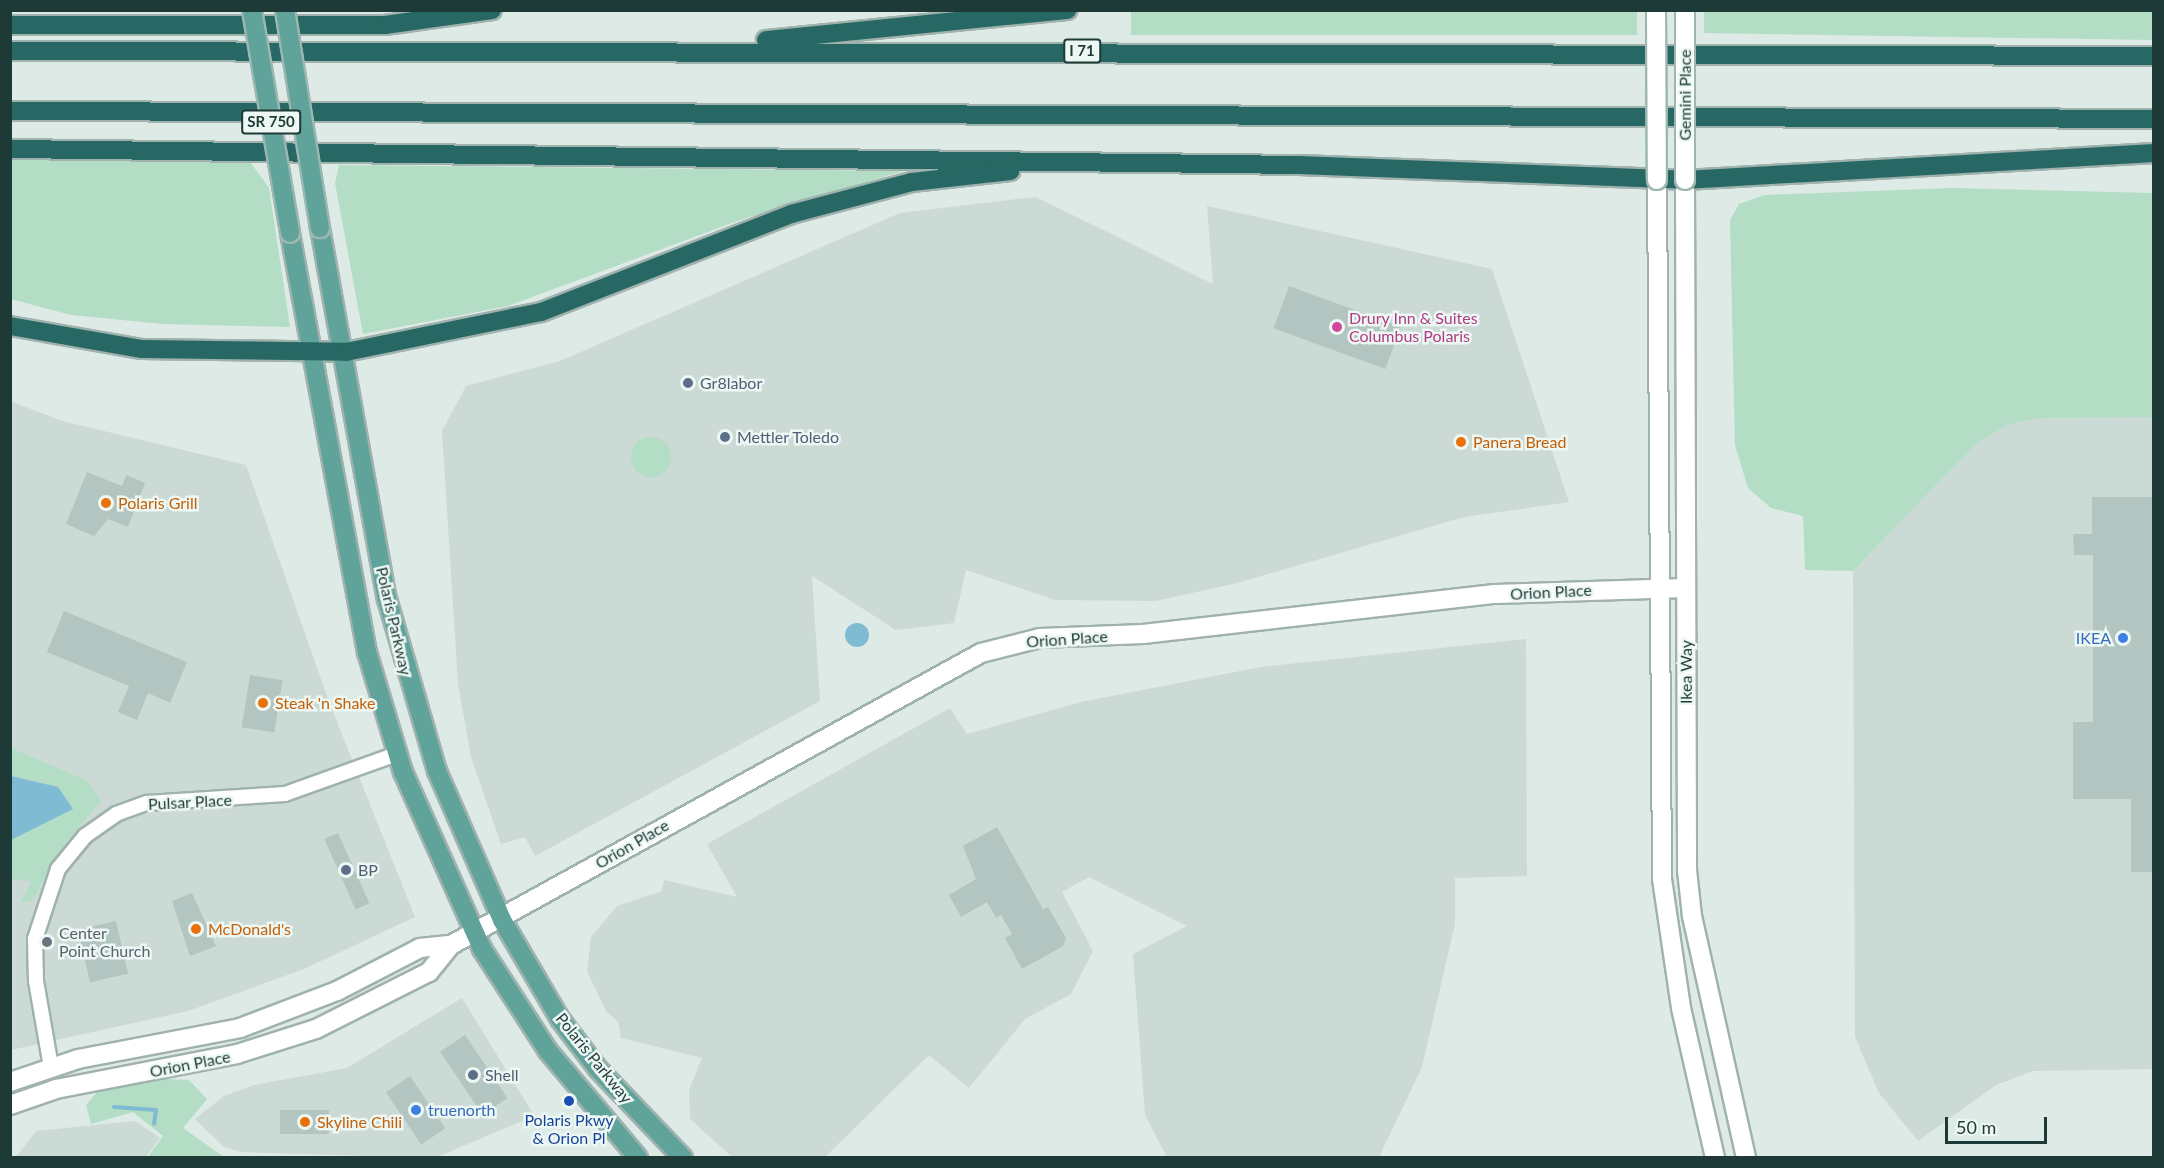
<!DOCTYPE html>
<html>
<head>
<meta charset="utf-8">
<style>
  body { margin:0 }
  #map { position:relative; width:2164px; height:1168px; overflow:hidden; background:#ddeae6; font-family:Lato,sans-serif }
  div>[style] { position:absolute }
  .built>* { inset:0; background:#cbdad5 }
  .green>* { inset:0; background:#b4ddc5; transform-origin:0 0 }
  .round { border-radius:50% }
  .water>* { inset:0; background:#80bbd4 }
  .stream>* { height:4px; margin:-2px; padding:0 2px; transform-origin:2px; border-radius:2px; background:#80bbd4 }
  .building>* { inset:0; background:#b2c5c0; transform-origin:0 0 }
  .roads { filter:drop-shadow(2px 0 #a0b2ae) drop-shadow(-2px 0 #a0b2ae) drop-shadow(0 2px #a0b2ae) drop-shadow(0 -2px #a0b2ae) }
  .street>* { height:14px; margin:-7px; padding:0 7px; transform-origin:7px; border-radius:7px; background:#fff }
  .secondary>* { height:18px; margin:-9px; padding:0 9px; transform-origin:9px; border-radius:9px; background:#fff }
  .primary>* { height:18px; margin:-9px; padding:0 9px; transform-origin:9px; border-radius:9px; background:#5fa39b }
  .highway>* { height:18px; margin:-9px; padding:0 9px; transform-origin:9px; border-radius:9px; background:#286864 }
  .bridges { filter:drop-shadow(2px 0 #9cb7b0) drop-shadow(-2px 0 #9cb7b0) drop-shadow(0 2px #9cb7b0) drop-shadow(0 -2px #9cb7b0) }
  .secondary-bridge>* { height:18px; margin:-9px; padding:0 9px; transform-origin:9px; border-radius:9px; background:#fff }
  .primary-bridge>* { height:18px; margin:-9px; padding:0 9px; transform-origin:9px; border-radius:9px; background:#5fa39b }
  .dots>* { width:16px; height:16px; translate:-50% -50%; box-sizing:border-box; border:3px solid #edf7f3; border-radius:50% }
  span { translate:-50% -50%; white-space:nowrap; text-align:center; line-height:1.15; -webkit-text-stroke:5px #edf7f3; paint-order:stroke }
  .shield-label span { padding:2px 4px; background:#edf7f3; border:2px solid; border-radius:4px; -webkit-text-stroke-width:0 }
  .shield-label { font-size:15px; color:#1e3a37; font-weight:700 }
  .street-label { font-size:16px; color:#1e3a37 }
  .hotel-label { font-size:16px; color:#b23c85 }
  .left { translate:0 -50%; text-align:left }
  .service-label { font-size:16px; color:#4e5e75 }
  .food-label { font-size:16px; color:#c56008 }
  .shop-label { font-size:16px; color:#366cbe }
  .right { translate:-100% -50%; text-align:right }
  .worship-label { font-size:16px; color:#5b616d }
  .transit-label { font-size:16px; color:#164399 }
  .frame { position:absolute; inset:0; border:12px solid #1e3a37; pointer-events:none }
  .scale { position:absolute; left:1945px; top:1117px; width:102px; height:27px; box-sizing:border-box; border:3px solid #1e3a37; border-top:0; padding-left:8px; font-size:18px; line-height:21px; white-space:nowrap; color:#1e3a37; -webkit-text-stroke:4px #edf7f3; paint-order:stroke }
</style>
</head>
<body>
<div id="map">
  <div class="built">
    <i style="clip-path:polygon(1036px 197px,1213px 284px,1207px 206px,1492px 269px,1569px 502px,1464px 517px,1237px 583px,1156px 601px,1055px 600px,966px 570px,954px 623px,896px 630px,812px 576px,820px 701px,535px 856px,525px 837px,501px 844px,471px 757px,458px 684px,442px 431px,466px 386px,560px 361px,900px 213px)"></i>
    <i style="clip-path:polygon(10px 401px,62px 421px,246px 465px,329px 702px,415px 917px,304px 969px,188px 1011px,11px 1050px)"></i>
    <i style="clip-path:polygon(2153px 417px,2153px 1069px,2032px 1071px,1996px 1085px,1918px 1141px,1879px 1093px,1855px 1037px,1853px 571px,1976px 444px,2007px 425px,2039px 418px)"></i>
    <i style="clip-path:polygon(1526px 639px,1527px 876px,1455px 878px,1455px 924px,1422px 1067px,1379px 1157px,1167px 1157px,1145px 1115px,1133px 954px,1187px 926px,1089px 877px,1062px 892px,1093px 951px,1071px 994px,1025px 1019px,969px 1088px,929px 1055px,825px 1157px,732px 1157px,690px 1119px,689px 1090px,702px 1058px,621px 1038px,618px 1022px,606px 1011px,587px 971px,591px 937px,617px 906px,662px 891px,664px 880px,737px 897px,707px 844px,950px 708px,967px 734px,1081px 702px,1261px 667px)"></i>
    <i style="clip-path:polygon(462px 998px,532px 1112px,529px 1118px,435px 1158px,241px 1152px,224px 1147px,195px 1119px,224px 1096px,254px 1085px,347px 1068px)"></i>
    <i style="clip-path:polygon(135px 1121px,160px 1138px,146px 1157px,16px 1157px,36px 1131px)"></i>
  </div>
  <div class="green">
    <i style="left:1637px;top:11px;width:24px;height:506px;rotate:90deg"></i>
    <i style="clip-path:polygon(1704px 11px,2153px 11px,2153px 40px,1704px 33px)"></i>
    <i style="clip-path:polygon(10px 158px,248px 159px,269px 188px,290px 327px,163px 324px,71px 315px,11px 299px)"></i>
    <i style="clip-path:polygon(339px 165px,903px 171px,740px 220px,508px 306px,363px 334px,335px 183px)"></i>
    <i style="clip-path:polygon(1952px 188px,2153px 193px,2153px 417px,2039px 418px,2007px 425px,1976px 444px,1853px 571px,1805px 570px,1803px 516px,1771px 508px,1748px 488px,1735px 445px,1730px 220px,1739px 204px,1765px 195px)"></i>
    <i class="round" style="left:631px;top:437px;width:40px;height:40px"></i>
    <i style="clip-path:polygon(11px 748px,88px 781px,101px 801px,58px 852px,33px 900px,20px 903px,32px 881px,11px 879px,11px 840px,73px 809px,58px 787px,11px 776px)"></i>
    <i style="clip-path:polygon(163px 1079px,189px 1080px,207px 1099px,183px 1128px,224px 1157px,148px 1157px,163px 1136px,133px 1112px,91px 1124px,86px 1105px,97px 1092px)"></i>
  </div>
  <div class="water">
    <i class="round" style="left:845px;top:623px;width:24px;height:24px"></i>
    <i style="clip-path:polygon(11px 776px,58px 787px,73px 809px,11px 840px)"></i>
  </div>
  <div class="stream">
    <i style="left:114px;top:1107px;width:42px;rotate:4.1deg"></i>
    <i style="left:156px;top:1110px;width:14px;rotate:98deg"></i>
  </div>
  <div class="building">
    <i style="left:1289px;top:286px;width:119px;height:45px;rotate:20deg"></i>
    <i style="clip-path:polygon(87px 472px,122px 486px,126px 475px,145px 483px,128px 527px,108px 519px,94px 536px,66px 524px)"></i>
    <i style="clip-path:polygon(2092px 497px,2154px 497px,2154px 872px,2131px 872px,2131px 799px,2073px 799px,2073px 722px,2093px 722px,2093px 555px,2074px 555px,2073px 534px,2092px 534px)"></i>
    <i style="clip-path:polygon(64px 611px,187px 662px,170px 703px,148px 693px,137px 720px,118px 712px,129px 686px,47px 652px)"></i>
    <i style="left:250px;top:675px;width:33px;height:53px;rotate:9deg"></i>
    <i style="clip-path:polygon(997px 827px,1043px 909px,1048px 907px,1066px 938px,1063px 946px,1022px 969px,1005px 938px,1012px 934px,1001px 915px,996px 918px,987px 902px,961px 917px,949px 895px,976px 879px,963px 846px)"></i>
    <i style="left:338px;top:833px;width:77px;height:15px;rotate:66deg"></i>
    <i style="clip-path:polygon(192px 893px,216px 946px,190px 956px,172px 901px)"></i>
    <i style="left:116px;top:921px;width:54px;height:39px;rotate:77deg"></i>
    <i style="left:465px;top:1035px;width:76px;height:30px;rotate:56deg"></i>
    <i style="left:410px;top:1076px;width:63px;height:29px;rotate:56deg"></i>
    <i style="left:280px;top:1110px;width:49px;height:24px"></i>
  </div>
  <div class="roads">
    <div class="street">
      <i style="left:51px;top:1067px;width:87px;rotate:-99.9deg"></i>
      <i style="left:36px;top:981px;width:42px;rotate:-91.4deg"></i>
      <i style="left:35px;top:939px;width:74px;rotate:-71.8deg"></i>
      <i style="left:58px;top:869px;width:43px;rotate:-50.7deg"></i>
      <i style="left:85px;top:836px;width:38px;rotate:-35deg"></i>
      <i style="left:116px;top:814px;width:33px;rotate:-20deg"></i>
      <i style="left:147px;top:803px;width:138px;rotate:-3.7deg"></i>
      <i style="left:285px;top:794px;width:119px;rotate:-19.7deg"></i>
    </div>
    <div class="secondary">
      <i style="left:1657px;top:180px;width:699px;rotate:89.59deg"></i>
      <i style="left:1662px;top:879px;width:130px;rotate:81.6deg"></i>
      <i style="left:1681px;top:1008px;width:154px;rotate:77.2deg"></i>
      <i style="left:1685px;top:180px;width:690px;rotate:89.83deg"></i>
      <i style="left:1687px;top:870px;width:46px;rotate:83.8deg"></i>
      <i style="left:1692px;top:916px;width:248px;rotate:77.4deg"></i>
      <i style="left:10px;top:1082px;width:72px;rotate:-18.7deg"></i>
      <i style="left:78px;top:1059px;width:165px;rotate:-10.8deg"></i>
      <i style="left:240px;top:1028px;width:104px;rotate:-20.9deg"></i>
      <i style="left:337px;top:991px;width:93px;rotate:-27.4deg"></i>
      <i style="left:420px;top:948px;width:31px;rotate:-6deg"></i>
      <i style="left:451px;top:945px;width:605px;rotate:-28.85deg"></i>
      <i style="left:981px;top:653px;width:61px;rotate:-14.3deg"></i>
      <i style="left:1040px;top:638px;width:103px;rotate:-2.2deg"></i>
      <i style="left:1143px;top:634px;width:354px;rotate:-6.5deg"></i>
      <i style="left:1495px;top:594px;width:191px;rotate:-1.8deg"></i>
      <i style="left:10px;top:1105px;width:49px;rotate:-19.2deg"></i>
      <i style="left:56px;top:1089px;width:184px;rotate:-10.9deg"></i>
      <i style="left:237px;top:1054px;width:83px;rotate:-17.6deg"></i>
      <i style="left:316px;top:1029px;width:127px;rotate:-26.8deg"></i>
      <i style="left:429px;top:972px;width:35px;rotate:-51deg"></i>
    </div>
    <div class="primary">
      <i style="left:320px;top:228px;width:377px;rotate:79.8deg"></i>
      <i style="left:387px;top:599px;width:179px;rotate:73.8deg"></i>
      <i style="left:437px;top:771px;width:163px;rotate:66.4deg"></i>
      <i style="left:502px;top:920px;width:115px;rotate:59.6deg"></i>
      <i style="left:560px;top:1019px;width:63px;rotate:52.8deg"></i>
      <i style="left:598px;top:1069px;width:123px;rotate:46.3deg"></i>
      <i style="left:290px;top:233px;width:426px;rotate:79.6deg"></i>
      <i style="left:367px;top:652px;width:125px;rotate:73.3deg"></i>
      <i style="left:403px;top:772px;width:194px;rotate:65.9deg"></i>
      <i style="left:482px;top:949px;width:121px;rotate:57.1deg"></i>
      <i style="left:548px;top:1051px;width:140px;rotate:49.9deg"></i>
    </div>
    <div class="highway">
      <i style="left:10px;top:25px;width:375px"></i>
      <i style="left:385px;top:25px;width:108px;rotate:-8deg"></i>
      <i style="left:766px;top:40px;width:303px;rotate:-5.7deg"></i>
      <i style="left:10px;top:51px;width:2144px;rotate:0.13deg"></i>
      <i style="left:10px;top:111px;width:2144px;rotate:0.21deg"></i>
      <i style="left:10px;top:149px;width:1289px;rotate:0.71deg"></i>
      <i style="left:1299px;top:165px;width:386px;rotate:2.2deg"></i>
      <i style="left:1685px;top:180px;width:470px;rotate:-3.3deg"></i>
      <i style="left:10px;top:326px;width:134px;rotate:9.9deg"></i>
      <i style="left:142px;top:349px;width:204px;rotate:0.8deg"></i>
      <i style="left:346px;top:352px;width:199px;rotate:-11.6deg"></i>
      <i style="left:541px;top:312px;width:269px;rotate:-21.4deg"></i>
      <i style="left:791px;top:214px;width:125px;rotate:-14.8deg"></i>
      <i style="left:912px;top:182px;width:99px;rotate:-6.4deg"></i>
    </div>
  </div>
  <div class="bridges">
    <div class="secondary-bridge">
      <i style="left:1656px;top:10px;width:170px;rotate:89.7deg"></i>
      <i style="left:1685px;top:10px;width:170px;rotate:90deg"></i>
    </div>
    <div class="primary-bridge">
      <i style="left:252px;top:10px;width:226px;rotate:80.3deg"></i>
      <i style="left:285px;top:10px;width:221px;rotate:80.9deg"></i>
    </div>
  </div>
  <div class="dots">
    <i style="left:1337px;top:327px;background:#d1479c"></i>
    <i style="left:688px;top:383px;background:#5c6f8a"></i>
    <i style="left:725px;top:437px;background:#5c6f8a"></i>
    <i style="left:1461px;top:442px;background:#e8710a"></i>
    <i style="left:106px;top:503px;background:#e8710a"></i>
    <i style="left:2123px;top:638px;background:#3f7fe0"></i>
    <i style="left:263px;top:703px;background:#e8710a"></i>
    <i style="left:346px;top:870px;background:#5c6f8a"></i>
    <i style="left:196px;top:929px;background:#e8710a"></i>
    <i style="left:47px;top:942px;background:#6b7280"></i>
    <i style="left:473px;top:1075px;background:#5c6f8a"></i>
    <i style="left:569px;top:1101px;background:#1a4fb4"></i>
    <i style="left:416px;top:1110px;background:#3f7fe0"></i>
    <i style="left:305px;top:1122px;background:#e8710a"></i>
  </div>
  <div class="shield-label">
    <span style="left:1082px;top:51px">I 71</span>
    <span style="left:271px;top:122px">SR 750</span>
  </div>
  <div class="street-label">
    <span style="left:1685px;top:95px;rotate:-90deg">Gemini Place</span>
    <span style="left:1551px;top:592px;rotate:-3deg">Orion Place</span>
    <span style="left:394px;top:621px;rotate:77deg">Polaris Parkway</span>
    <span style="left:1067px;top:639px;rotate:-4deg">Orion Place</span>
    <span style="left:1686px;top:672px;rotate:-90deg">Ikea Way</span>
    <span style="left:190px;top:802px;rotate:-3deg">Pulsar Place</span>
    <span style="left:632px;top:844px;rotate:-30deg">Orion Place</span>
    <span style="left:594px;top:1058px;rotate:51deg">Polaris Parkway</span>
    <span style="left:190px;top:1064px;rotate:-11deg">Orion Place</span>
  </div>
  <div class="hotel-label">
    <span class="left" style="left:1349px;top:327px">Drury Inn &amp; Suites<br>Columbus Polaris</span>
  </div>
  <div class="service-label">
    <span class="left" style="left:700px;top:383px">Gr8labor</span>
    <span class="left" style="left:737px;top:437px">Mettler Toledo</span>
    <span class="left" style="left:358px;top:870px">BP</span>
    <span class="left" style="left:485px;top:1075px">Shell</span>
  </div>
  <div class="food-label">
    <span class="left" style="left:1473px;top:442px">Panera Bread</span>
    <span class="left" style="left:118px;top:503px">Polaris Grill</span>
    <span class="left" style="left:275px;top:703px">Steak 'n Shake</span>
    <span class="left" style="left:208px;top:929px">McDonald's</span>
    <span class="left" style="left:317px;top:1122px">Skyline Chili</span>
  </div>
  <div class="shop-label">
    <span class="right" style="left:2111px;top:638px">IKEA</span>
    <span class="left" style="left:428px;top:1110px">truenorth</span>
  </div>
  <div class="worship-label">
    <span class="left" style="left:59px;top:942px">Center<br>Point Church</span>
  </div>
  <div class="transit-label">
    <span style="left:569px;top:1129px">Polaris Pkwy<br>&amp; Orion Pl</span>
  </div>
  <div class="frame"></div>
  <div class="scale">50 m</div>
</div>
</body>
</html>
